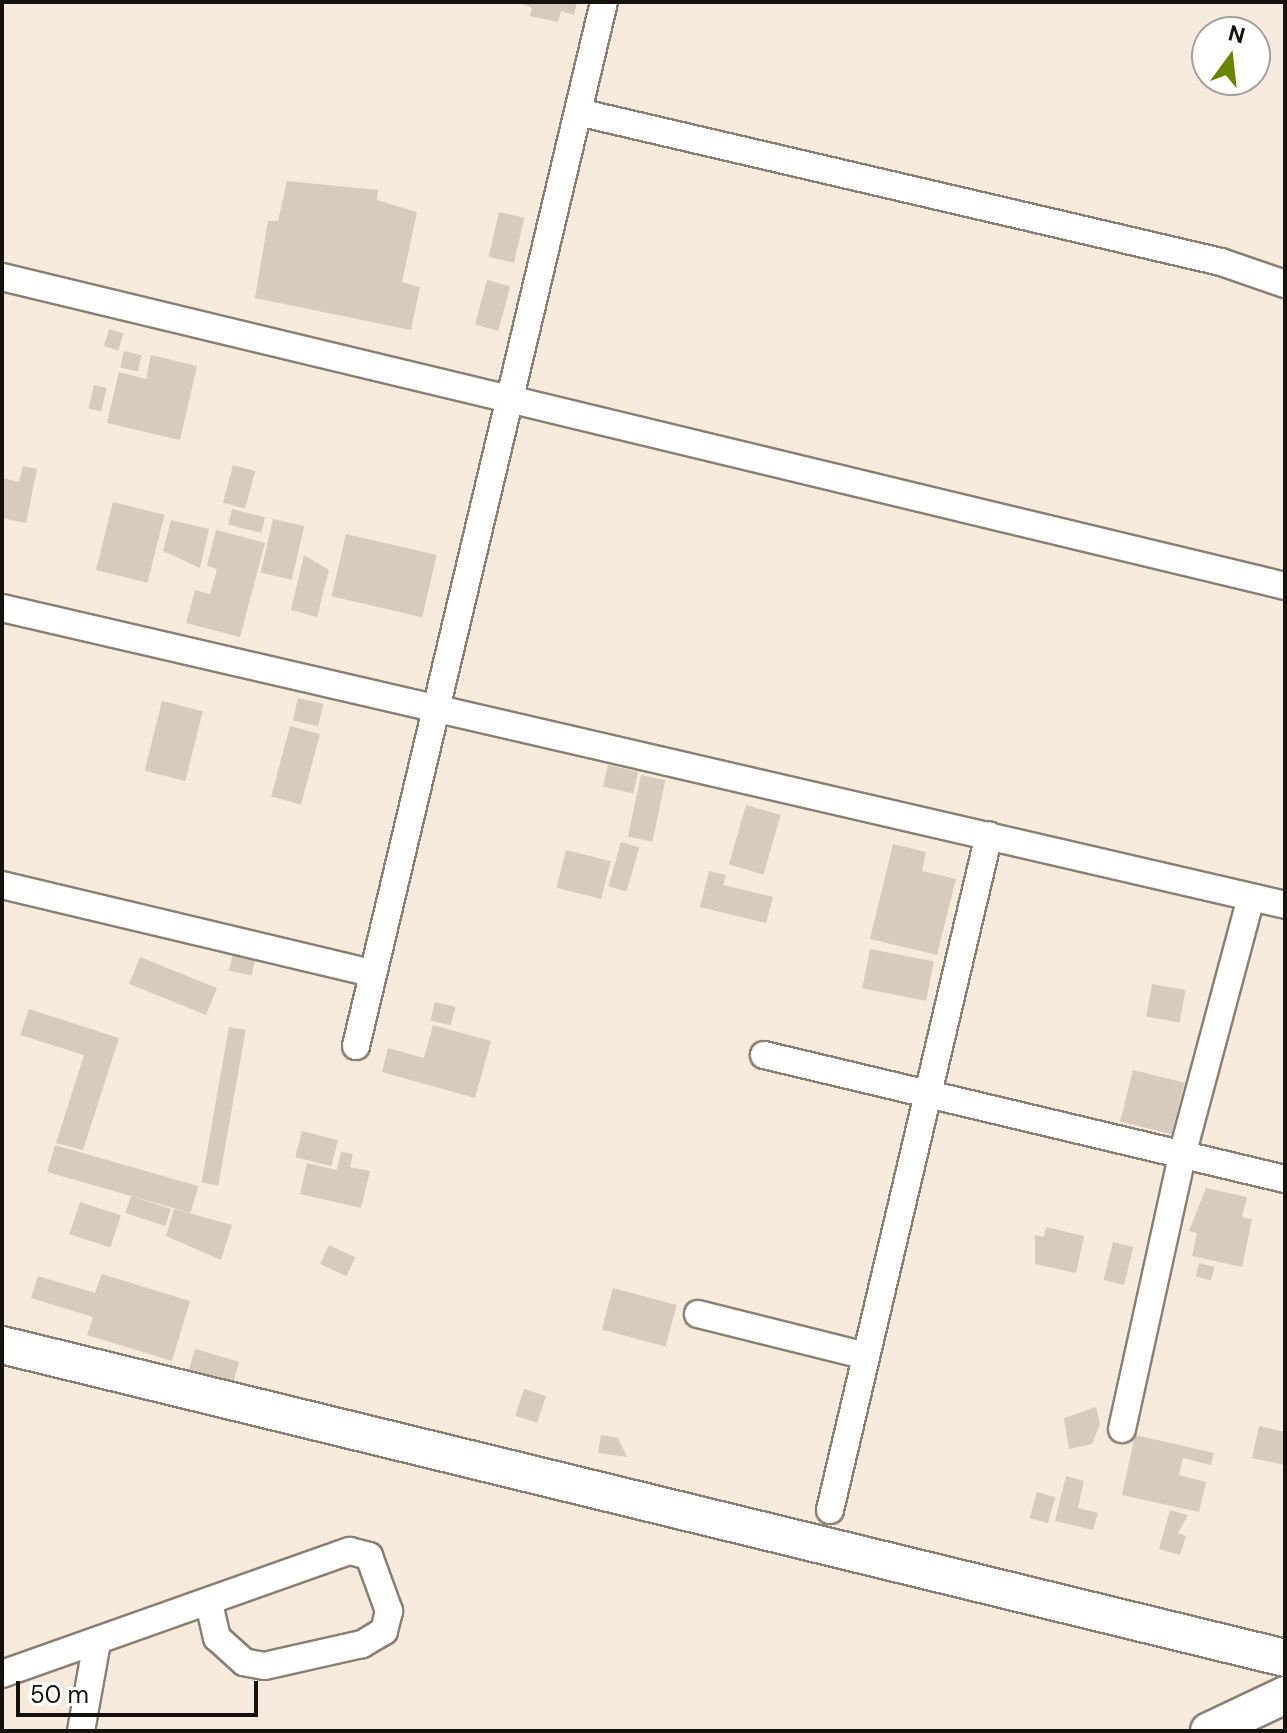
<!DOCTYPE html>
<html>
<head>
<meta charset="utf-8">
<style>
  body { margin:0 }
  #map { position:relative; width:1287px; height:1733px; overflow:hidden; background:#f6eadc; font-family:"DM Sans",sans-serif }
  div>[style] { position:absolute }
  .building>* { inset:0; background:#d7cbbe; transform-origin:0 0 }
  .roads { filter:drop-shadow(2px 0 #8a8073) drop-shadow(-2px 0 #8a8073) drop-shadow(0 2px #8a8073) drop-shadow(0 -2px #8a8073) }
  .street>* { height:26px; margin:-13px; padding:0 13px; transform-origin:13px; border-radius:13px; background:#fff }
  .secondary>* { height:36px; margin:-18px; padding:0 18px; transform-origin:18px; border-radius:18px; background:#fff }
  span { translate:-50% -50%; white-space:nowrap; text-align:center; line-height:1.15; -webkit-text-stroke:6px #fff; paint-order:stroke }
  .frame { position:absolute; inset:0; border:4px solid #15110c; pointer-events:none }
  .north { position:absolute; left:1191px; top:16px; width:80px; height:80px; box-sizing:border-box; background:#fff; border:2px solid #a1a09e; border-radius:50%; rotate:15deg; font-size:22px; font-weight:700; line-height:32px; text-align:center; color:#15110c }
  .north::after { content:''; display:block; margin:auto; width:28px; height:36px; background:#668600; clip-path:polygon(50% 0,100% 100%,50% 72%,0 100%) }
  .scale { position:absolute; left:16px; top:1681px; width:242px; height:36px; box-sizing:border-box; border:4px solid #15110c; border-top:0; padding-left:10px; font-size:24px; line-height:28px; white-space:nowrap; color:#15110c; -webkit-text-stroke:6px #fff; paint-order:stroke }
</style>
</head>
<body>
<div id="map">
  <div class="building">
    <i style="clip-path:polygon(518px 2px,577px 2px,574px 15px,561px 11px,558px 22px,530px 16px,532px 8px)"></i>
    <i style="clip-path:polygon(287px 181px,378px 190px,377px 200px,417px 212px,402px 282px,420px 287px,411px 330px,255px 298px,268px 221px,278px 221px)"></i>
    <i style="left:499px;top:212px;width:26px;height:46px;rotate:13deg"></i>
    <i style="left:487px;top:280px;width:24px;height:46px;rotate:15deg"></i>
    <i style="left:109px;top:329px;width:15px;height:18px;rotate:16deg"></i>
    <i style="left:124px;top:351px;width:18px;height:17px;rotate:13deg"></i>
    <i style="clip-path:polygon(151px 355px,197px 366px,180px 440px,107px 423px,119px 372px,146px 379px)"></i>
    <i style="left:94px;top:385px;width:13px;height:24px;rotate:13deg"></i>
    <i style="left:233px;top:465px;width:23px;height:39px;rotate:15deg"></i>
    <i style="clip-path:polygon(23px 466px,37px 469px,26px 523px,2px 518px,2px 478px,19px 482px)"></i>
    <i style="left:113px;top:502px;width:53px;height:70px;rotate:14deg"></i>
    <i style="left:232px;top:509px;width:34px;height:16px;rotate:14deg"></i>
    <i style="left:273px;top:519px;width:32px;height:55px;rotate:13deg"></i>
    <i style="clip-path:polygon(171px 520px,209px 529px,200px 568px,163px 551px)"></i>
    <i style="clip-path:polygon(216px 530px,265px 543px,240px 637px,186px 623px,195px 590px,210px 594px,217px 569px,207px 566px)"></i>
    <i style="left:346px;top:534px;width:93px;height:64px;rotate:13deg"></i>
    <i style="clip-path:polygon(304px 555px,329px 570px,317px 617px,291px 610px)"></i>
    <i style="left:298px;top:698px;width:26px;height:23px;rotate:13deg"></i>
    <i style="left:162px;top:701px;width:42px;height:72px;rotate:14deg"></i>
    <i style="left:290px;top:726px;width:31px;height:73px;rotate:15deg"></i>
    <i style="left:608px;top:765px;width:31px;height:22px;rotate:13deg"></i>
    <i style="left:641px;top:775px;width:25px;height:63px;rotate:12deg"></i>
    <i style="left:746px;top:805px;width:36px;height:62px;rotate:16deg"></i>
    <i style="left:621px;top:842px;width:19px;height:46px;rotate:16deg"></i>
    <i style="clip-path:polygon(893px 844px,926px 852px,922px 871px,956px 879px,937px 955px,870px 939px)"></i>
    <i style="left:566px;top:850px;width:46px;height:39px;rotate:14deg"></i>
    <i style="clip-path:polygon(709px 871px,726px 875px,723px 885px,773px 897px,766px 923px,700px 907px)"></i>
    <i style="left:870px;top:949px;width:65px;height:40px;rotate:11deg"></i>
    <i style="left:233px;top:953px;width:23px;height:18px;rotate:13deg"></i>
    <i style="left:140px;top:957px;width:83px;height:29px;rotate:22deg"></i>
    <i style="left:1152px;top:984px;width:34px;height:33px;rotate:10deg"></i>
    <i style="left:435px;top:1002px;width:21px;height:19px;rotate:14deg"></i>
    <i style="clip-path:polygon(29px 1009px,119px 1038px,83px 1150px,56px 1143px,84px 1055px,20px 1035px)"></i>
    <i style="clip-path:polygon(433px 1025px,491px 1041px,475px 1098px,382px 1072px,388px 1048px,424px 1058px)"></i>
    <i style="left:229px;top:1027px;width:17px;height:158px;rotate:10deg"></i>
    <i style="left:1133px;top:1070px;width:53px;height:53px;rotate:14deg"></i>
    <i style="left:302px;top:1131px;width:37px;height:27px;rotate:14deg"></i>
    <i style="left:55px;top:1145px;width:149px;height:28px;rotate:16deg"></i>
    <i style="clip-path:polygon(341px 1152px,353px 1154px,350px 1167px,370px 1171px,361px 1208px,300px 1194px,307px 1163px,337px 1170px)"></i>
    <i style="clip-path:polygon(1206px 1188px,1247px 1197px,1242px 1217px,1252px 1219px,1242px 1267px,1192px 1256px,1197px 1233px,1189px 1231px)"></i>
    <i style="left:131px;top:1196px;width:42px;height:18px;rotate:18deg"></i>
    <i style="left:80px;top:1202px;width:43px;height:34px;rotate:18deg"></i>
    <i style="clip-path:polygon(174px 1209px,232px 1225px,221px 1260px,166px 1236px)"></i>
    <i style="clip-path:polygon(1046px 1227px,1084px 1236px,1076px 1273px,1035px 1264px,1035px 1235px,1044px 1237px)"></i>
    <i style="left:1113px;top:1242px;width:21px;height:39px;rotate:14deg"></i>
    <i style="left:329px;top:1245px;width:29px;height:21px;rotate:25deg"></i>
    <i style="left:1199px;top:1263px;width:16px;height:14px;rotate:14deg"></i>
    <i style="clip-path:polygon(102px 1274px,190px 1301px,172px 1361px,87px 1335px,93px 1317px,31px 1298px,38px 1276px,95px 1293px)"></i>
    <i style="left:613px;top:1288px;width:66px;height:43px;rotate:15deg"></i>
    <i style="left:195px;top:1349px;width:46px;height:23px;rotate:16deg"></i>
    <i style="left:524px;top:1389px;width:23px;height:28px;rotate:18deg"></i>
    <i style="clip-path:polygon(1096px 1407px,1100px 1424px,1092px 1444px,1069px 1449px,1064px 1418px)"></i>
    <i style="clip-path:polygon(1259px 1426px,1285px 1432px,1285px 1465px,1252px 1458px)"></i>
    <i style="clip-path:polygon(601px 1435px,618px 1438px,627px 1457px,598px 1453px)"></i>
    <i style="clip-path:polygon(1135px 1435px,1214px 1453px,1211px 1465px,1183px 1458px,1179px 1475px,1206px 1482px,1199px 1512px,1122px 1495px)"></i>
    <i style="clip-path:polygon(1066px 1476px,1084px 1481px,1078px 1508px,1098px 1513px,1093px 1530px,1055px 1521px)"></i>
    <i style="left:1037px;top:1492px;width:19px;height:27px;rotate:16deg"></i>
    <i style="clip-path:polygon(1170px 1510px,1188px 1515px,1178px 1533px,1186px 1536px,1180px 1555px,1159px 1549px)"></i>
  </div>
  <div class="roads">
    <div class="street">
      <i style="left:578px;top:112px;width:660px;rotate:13.13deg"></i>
      <i style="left:1221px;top:262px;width:68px;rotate:19deg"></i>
      <i style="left:2px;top:277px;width:1320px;rotate:13.54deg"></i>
      <i style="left:2px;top:608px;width:1317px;rotate:13.03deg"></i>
      <i style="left:2px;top:885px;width:378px;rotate:13.4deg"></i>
      <i style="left:356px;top:1046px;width:1073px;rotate:-76.64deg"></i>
      <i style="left:764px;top:1055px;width:536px;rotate:13.39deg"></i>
      <i style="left:698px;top:1314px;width:173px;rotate:14deg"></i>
      <i style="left:1122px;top:1429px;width:280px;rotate:-77.6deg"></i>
      <i style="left:1182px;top:1155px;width:267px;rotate:-75deg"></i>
      <i style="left:830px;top:1510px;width:693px;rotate:-76.75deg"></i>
      <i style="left:2px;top:1674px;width:369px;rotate:-19.5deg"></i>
      <i style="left:350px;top:1551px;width:20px;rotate:15deg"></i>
      <i style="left:369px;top:1556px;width:59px;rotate:70deg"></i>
      <i style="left:389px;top:1611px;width:21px;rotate:104deg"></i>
      <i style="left:384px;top:1631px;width:26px;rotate:149deg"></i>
      <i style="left:362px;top:1644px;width:100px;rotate:167.3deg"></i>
      <i style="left:264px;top:1666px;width:20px;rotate:-169deg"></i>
      <i style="left:244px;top:1662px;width:36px;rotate:-138deg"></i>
      <i style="left:217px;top:1638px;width:37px;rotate:-103deg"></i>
      <i style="left:81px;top:1731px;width:90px;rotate:-79.8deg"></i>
    </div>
    <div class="secondary">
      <i style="left:2px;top:1345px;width:1321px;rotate:13.71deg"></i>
      <i style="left:1209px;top:1731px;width:84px;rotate:-25.3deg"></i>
    </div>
  </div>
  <div class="frame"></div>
  <div class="north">N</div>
  <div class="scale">50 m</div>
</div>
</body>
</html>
